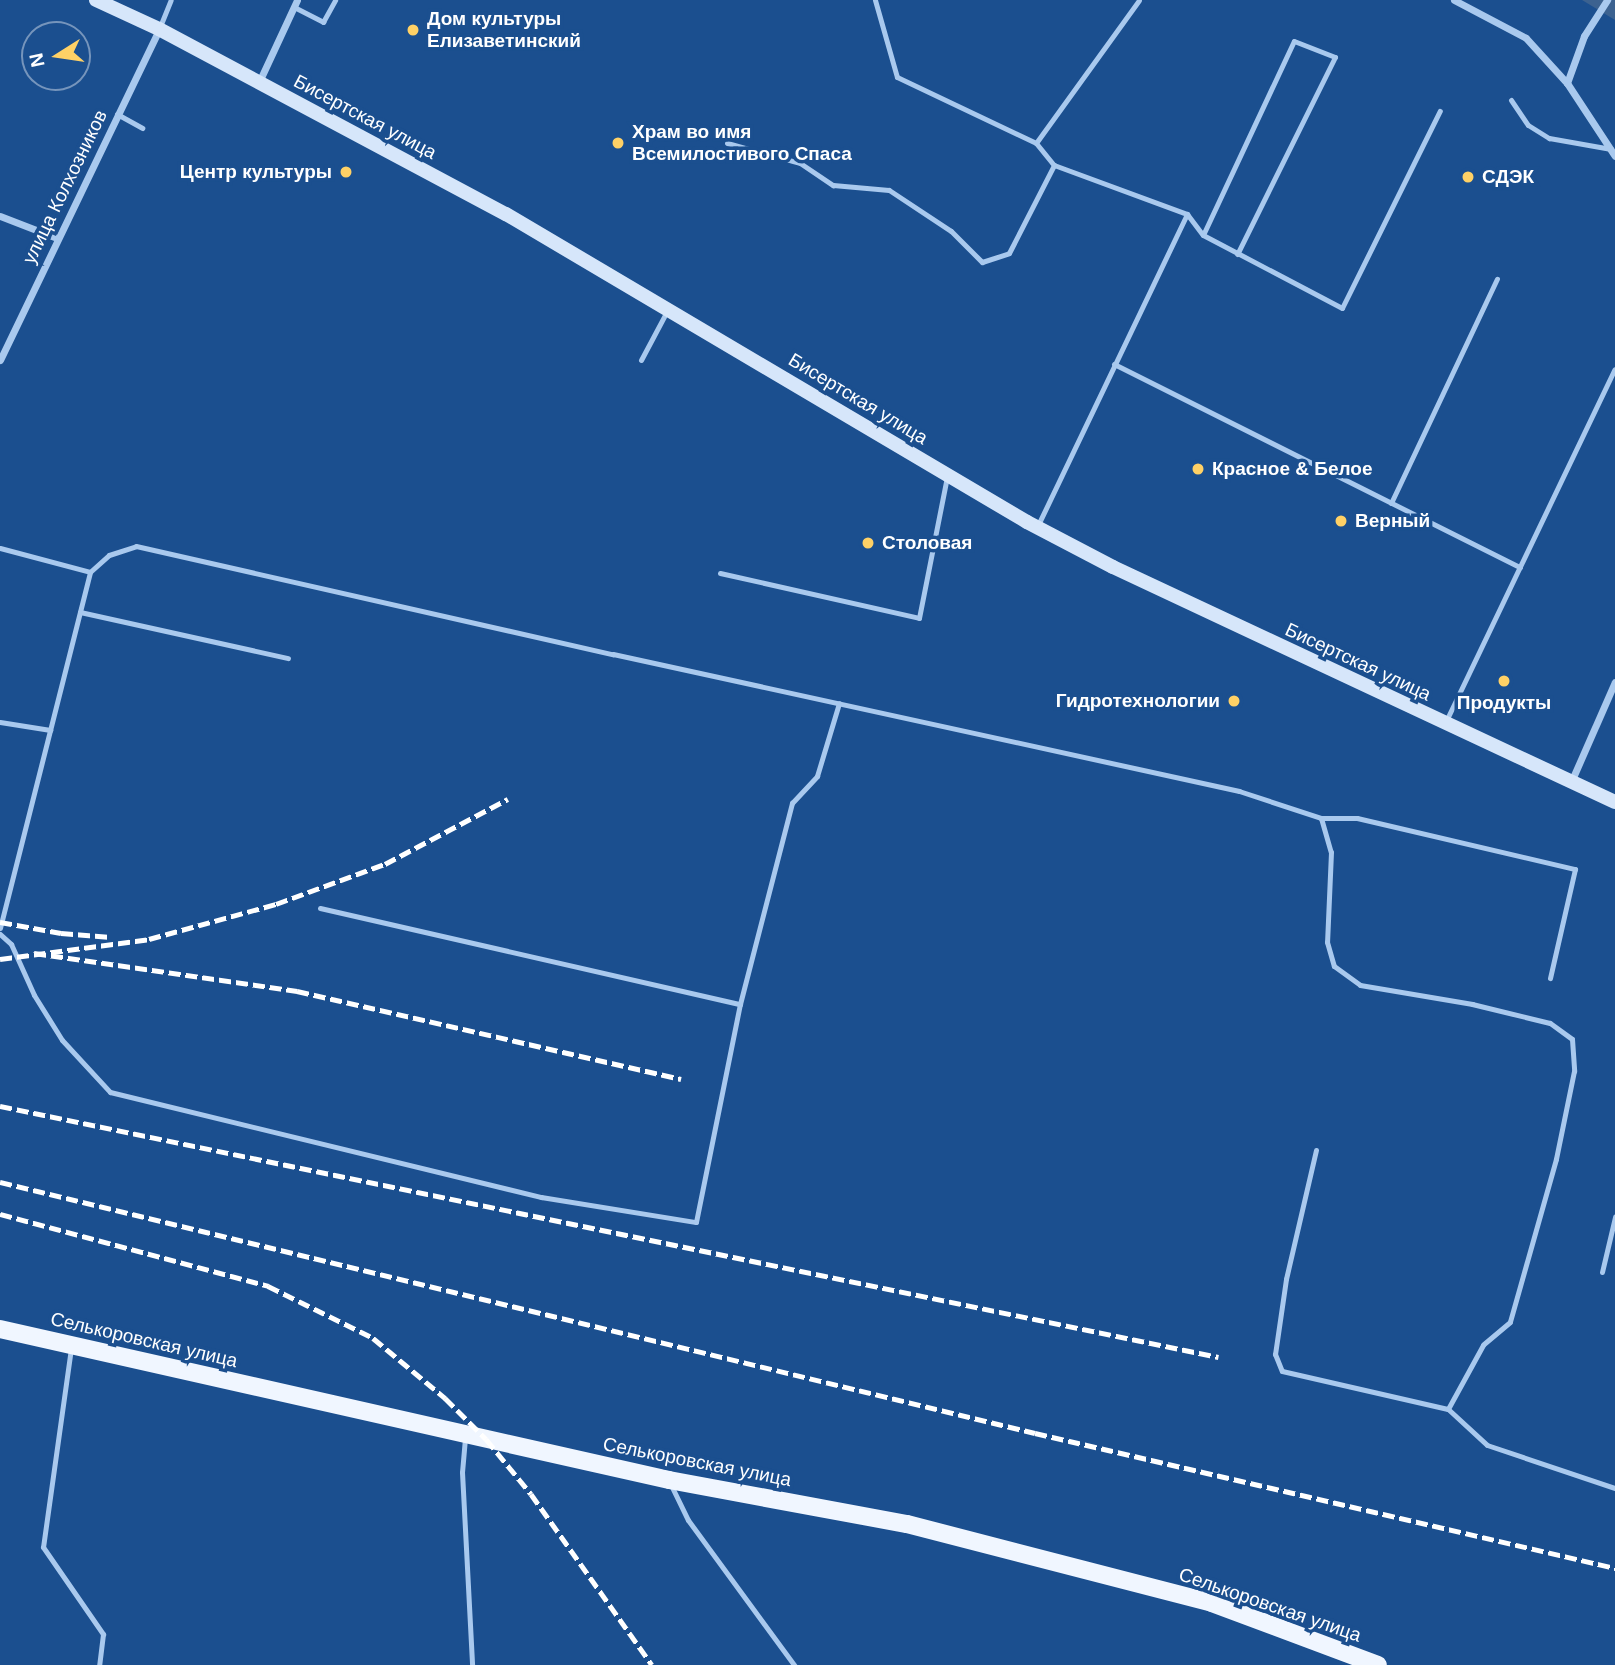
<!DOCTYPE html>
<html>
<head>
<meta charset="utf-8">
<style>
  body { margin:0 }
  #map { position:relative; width:1615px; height:1665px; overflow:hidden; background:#1b4f8f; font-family:Arial,sans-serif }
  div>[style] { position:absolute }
  .water>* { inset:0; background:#3c6290 }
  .service>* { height:5px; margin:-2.5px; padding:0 2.5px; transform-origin:2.5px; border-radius:2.5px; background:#a9c9ee }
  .minor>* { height:7px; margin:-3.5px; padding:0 3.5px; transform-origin:3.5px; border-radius:3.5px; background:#a9c9ee }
  .secondary>* { height:14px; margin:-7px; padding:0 7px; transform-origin:7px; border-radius:7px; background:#d6e6fa }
  .primary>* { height:18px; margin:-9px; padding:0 9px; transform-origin:9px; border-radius:9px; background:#f0f6ff }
  .rail>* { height:5px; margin-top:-2.5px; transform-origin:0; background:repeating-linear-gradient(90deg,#fff 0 12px,transparent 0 17px) }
  .dots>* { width:19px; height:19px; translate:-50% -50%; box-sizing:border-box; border:4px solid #1b4f8f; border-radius:50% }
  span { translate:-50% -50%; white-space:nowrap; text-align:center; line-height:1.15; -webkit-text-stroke:7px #1b4f8f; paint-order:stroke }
  .poi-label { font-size:19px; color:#fff; font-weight:700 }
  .left { translate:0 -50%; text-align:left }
  .right { translate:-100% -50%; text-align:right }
  .street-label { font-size:19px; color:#fff }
  .north { position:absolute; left:21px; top:21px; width:70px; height:70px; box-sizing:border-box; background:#1b4f8f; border:2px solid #7695bc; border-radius:50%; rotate:258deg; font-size:19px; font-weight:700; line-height:28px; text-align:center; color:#fff }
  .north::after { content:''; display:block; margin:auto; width:24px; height:32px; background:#ffd166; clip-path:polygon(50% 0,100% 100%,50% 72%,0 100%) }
</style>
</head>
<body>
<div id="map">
  <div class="water">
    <i style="clip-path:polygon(1582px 0,1615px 0,1615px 20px)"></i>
  </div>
  <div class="service">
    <i style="left:875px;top:0;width:80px;rotate:74.1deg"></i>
    <i style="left:897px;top:77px;width:154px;rotate:25.4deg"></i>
    <i style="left:1036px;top:143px;width:28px;rotate:51deg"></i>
    <i style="left:1054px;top:165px;width:142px;rotate:20.2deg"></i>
    <i style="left:1187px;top:214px;width:345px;rotate:115.6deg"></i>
    <i style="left:294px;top:7px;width:33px;rotate:27deg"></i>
    <i style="left:323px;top:22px;width:25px;rotate:-61deg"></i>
    <i style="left:159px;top:29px;width:31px;rotate:-68deg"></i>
    <i style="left:1511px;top:100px;width:30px;rotate:56deg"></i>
    <i style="left:1528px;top:125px;width:25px;rotate:32deg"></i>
    <i style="left:1549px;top:138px;width:63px;rotate:10.1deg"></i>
    <i style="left:117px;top:114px;width:29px;rotate:29deg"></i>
    <i style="left:727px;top:143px;width:76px;rotate:15.3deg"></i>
    <i style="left:800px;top:163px;width:40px;rotate:34deg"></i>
    <i style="left:833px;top:185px;width:56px;rotate:5.1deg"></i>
    <i style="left:889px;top:190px;width:74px;rotate:33.5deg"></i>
    <i style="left:951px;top:231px;width:44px;rotate:45deg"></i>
    <i style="left:982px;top:262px;width:28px;rotate:-18deg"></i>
    <i style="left:1009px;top:253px;width:99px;rotate:-62.9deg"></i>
    <i style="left:1036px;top:143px;width:176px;rotate:-54.2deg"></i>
    <i style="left:1187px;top:214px;width:26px;rotate:53deg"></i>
    <i style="left:1203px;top:235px;width:157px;rotate:27.7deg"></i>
    <i style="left:1342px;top:308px;width:220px;rotate:-63.6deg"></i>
    <i style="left:1203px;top:235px;width:214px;rotate:-64.9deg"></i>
    <i style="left:1294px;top:41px;width:44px;rotate:21.3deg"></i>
    <i style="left:1335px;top:57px;width:220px;rotate:116.4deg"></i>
    <i style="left:641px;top:360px;width:55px;rotate:-62deg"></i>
    <i style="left:1114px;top:364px;width:454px;rotate:26.6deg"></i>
    <i style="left:1391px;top:503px;width:248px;rotate:-64.7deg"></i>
    <i style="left:0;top:548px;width:93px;rotate:14.9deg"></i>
    <i style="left:720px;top:573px;width:204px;rotate:12.7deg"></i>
    <i style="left:919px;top:618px;width:144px;rotate:-78.8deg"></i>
    <i style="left:80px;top:612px;width:213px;rotate:12.5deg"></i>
    <i style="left:1446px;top:721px;width:390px;rotate:-64.4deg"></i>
    <i style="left:0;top:722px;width:51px;rotate:9.1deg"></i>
    <i style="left:1321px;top:818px;width:36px"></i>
    <i style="left:1357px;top:818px;width:224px;rotate:13.2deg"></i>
    <i style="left:1575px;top:869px;width:112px;rotate:102.9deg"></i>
    <i style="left:320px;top:908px;width:431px;rotate:12.9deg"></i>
    <i style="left:740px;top:1004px;width:208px;rotate:-75.5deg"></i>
    <i style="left:792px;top:803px;width:37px;rotate:-47deg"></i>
    <i style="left:817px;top:776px;width:76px;rotate:-73.2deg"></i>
    <i style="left:0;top:928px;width:367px;rotate:-75.8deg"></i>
    <i style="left:90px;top:572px;width:25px;rotate:-42deg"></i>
    <i style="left:109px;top:555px;width:28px;rotate:-18deg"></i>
    <i style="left:136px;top:546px;width:489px;rotate:12.8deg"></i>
    <i style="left:613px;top:654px;width:641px;rotate:12.34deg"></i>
    <i style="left:1239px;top:791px;width:86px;rotate:18.2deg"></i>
    <i style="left:1321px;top:818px;width:35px;rotate:74deg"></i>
    <i style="left:1331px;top:852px;width:90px;rotate:92.5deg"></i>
    <i style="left:1327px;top:942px;width:25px;rotate:74deg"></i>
    <i style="left:1334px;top:966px;width:32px;rotate:36deg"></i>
    <i style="left:1360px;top:985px;width:114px;rotate:9.6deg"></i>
    <i style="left:1472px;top:1004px;width:80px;rotate:13.7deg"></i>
    <i style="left:1550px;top:1023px;width:27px;rotate:36deg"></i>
    <i style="left:1572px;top:1039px;width:32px;rotate:86deg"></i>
    <i style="left:1574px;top:1071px;width:90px;rotate:101.6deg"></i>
    <i style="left:1556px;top:1159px;width:169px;rotate:105.8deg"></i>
    <i style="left:1510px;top:1322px;width:35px;rotate:140deg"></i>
    <i style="left:1483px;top:1345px;width:73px;rotate:118.7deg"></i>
    <i style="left:0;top:934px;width:15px;rotate:42deg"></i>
    <i style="left:11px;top:944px;width:56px;rotate:65.7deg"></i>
    <i style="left:34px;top:995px;width:53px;rotate:58.1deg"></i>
    <i style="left:62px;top:1040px;width:71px;rotate:47.3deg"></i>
    <i style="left:110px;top:1092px;width:444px;rotate:13.7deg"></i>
    <i style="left:541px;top:1197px;width:157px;rotate:9.2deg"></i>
    <i style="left:696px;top:1222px;width:222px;rotate:-78.6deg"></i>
    <i style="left:1316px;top:1150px;width:132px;rotate:103.1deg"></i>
    <i style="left:1286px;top:1279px;width:76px;rotate:98.3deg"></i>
    <i style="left:1275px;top:1354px;width:18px;rotate:68deg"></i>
    <i style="left:1282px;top:1371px;width:170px;rotate:12.9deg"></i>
    <i style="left:1448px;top:1409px;width:53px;rotate:42.7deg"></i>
    <i style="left:1487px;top:1445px;width:135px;rotate:18.6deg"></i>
    <i style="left:1602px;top:1272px;width:57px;rotate:-76.7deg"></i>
    <i style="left:71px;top:1348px;width:201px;rotate:98deg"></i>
    <i style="left:43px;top:1547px;width:106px;rotate:55.4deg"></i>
    <i style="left:103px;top:1634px;width:31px;rotate:97deg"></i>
    <i style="left:465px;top:1438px;width:34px;rotate:95deg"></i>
    <i style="left:462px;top:1472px;width:193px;rotate:87deg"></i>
    <i style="left:670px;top:1483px;width:41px;rotate:64.1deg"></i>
    <i style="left:688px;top:1520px;width:180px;rotate:53.8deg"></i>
  </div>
  <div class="minor">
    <i style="left:1454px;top:0;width:81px;rotate:27.8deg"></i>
    <i style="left:1526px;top:38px;width:61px;rotate:47.7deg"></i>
    <i style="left:1567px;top:83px;width:87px;rotate:56.7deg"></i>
    <i style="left:259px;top:82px;width:90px;rotate:-65.1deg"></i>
    <i style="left:1567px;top:83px;width:50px;rotate:-70.1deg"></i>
    <i style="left:1584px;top:36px;width:43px;rotate:-57.4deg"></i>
    <i style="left:0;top:216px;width:61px;rotate:21.1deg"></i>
    <i style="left:0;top:360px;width:367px;rotate:-64.3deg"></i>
    <i style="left:1571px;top:782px;width:109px;rotate:-66.3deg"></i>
  </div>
  <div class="secondary">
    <i style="left:96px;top:0;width:69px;rotate:24.7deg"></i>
    <i style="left:159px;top:29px;width:393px;rotate:28.1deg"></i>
    <i style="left:506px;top:214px;width:605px;rotate:30.59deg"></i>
    <i style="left:1027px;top:522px;width:97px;rotate:27.6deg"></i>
    <i style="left:1113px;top:567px;width:554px;rotate:25.09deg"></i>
  </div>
  <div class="primary">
    <i style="left:0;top:1329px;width:686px;rotate:12.72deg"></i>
    <i style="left:669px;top:1480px;width:242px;rotate:10.5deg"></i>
    <i style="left:907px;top:1524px;width:315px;rotate:14.5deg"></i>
    <i style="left:1212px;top:1603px;width:177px;rotate:20.5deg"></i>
  </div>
  <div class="rail">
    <i style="left:0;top:922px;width:62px;rotate:10.2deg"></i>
    <i style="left:61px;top:933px;width:50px;rotate:4.6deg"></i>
    <i style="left:34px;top:953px;width:266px;rotate:8.2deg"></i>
    <i style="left:297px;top:991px;width:394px;rotate:12.9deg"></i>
    <i style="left:0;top:959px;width:150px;rotate:-7.6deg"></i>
    <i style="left:149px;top:939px;width:132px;rotate:-15.4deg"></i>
    <i style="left:276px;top:904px;width:116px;rotate:-20.2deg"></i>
    <i style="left:385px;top:864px;width:139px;rotate:-27.9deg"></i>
    <i style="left:0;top:1106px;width:1244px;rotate:11.64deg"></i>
    <i style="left:0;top:1182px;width:1065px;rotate:13.63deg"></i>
    <i style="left:1035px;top:1433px;width:596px;rotate:13.1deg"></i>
    <i style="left:0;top:1214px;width:278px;rotate:15deg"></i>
    <i style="left:268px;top:1286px;width:117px;rotate:26.3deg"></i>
    <i style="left:373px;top:1338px;width:94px;rotate:39.8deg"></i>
    <i style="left:445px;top:1398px;width:58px;rotate:45deg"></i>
    <i style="left:486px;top:1439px;width:71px;rotate:50.7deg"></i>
    <i style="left:531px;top:1494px;width:209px;rotate:54.7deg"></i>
  </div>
  <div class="dots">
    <i style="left:413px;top:30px;background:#ffd166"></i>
    <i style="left:618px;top:143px;background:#ffd166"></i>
    <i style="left:346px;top:172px;background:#ffd166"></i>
    <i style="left:1468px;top:177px;background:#ffd166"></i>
    <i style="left:1198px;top:469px;background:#ffd166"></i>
    <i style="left:1341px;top:521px;background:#ffd166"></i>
    <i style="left:868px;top:543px;background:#ffd166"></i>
    <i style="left:1504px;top:681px;background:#ffd166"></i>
    <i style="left:1234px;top:701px;background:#ffd166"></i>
  </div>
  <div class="poi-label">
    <span class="left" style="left:427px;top:30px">Дом культуры<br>Елизаветинский</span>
    <span class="left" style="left:632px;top:143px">Храм во имя<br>Всемилостивого Спаса</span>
    <span class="right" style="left:332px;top:172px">Центр культуры</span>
    <span class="left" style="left:1482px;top:177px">СДЭК</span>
    <span class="left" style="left:1212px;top:469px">Красное &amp; Белое</span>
    <span class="left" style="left:1355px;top:521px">Верный</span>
    <span class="left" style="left:882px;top:543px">Столовая</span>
    <span class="right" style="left:1220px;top:701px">Гидротехнологии</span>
    <span style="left:1504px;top:703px">Продукты</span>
  </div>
  <div class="street-label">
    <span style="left:365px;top:117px;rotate:28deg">Бисертская улица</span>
    <span style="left:65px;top:187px;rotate:-64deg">улица Колхозников</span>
    <span style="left:858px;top:399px;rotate:31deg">Бисертская улица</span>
    <span style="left:1358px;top:662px;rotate:25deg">Бисертская улица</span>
    <span style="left:144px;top:1340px;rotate:13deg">Селькоровская улица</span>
    <span style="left:697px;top:1462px;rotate:11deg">Селькоровская улица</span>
    <span style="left:1270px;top:1605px;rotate:19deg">Селькоровская улица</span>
  </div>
  <div class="north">N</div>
</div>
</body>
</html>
